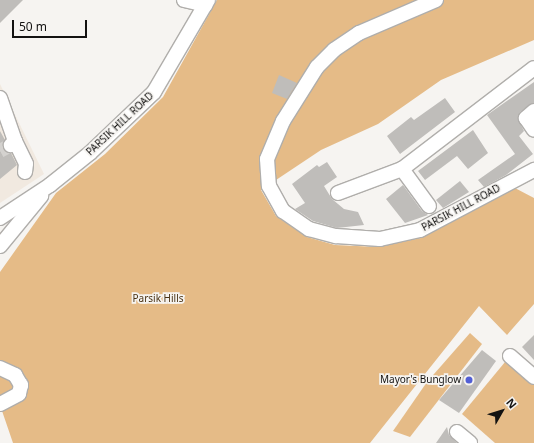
<!DOCTYPE html>
<html>
<head>
<meta charset="utf-8">
<style>
  body { margin:0 }
  #map { position:relative; width:534px; height:443px; overflow:hidden; background:#f6f4f1; font-family:"Noto Sans",sans-serif }
  div>[style] { position:absolute }
  .built>* { inset:0; background:#f1e9e0 }
  .green>* { inset:0; background:#e5bb87 }
  .building>* { inset:0; background:#bfbdba }
  .minor-tunnel>* { height:14px; margin-top:-7px; transform-origin:0; background:repeating-linear-gradient(90deg,#d4d2cf 0 14px,transparent 0 21px) }
  .roads { filter:drop-shadow(1px 0 #b0aeab) drop-shadow(-1px 0 #b0aeab) drop-shadow(0 1px #b0aeab) drop-shadow(0 -1px #b0aeab) }
  .minor>* { height:14px; margin:-7px; padding:0 7px; transform-origin:7px; border-radius:7px; background:#fff }
  .dots>* { width:11px; height:11px; translate:-50% -50%; box-sizing:border-box; border:2px solid #f6f4f1; border-radius:50% }
  span { translate:-50% -50%; white-space:nowrap; text-align:center; line-height:1.15; -webkit-text-stroke:3.5px #f6f4f1; paint-order:stroke }
  .street-label { font-size:10px; color:#131211 }
  .park-label { font-size:10px; color:#4a3315 }
  .poi-label { font-size:10px; color:#131211 }
  .right { translate:-100% -50%; text-align:right }
  .north { position:absolute; left:482px; top:391px; width:40px; height:40px; -webkit-text-stroke:3px #f6f4f1; paint-order:stroke; rotate:51deg; font-size:11px; font-weight:700; line-height:16px; text-align:center; color:#131211 }
  .north::after { content:''; display:block; margin:auto; width:14px; height:18px; background:#131211; clip-path:polygon(50% 0,100% 100%,50% 72%,0 100%) }
  .scale { position:absolute; left:12px; top:20px; width:75px; height:18px; box-sizing:border-box; border:2px solid #131211; border-top:0; padding-left:5px; font-size:12px; line-height:14px; white-space:nowrap; color:#131211; -webkit-text-stroke:3px #f6f4f1; paint-order:stroke }
</style>
</head>
<body>
<div id="map">
  <div class="built">
    <i style="clip-path:polygon(0 84px,44px 174px,0 203px)"></i>
  </div>
  <div class="green">
    <i style="clip-path:polygon(217px 0,534px 0,534px 40px,441px 80px,378px 124px,321px 150px,261px 190px,276px 216px,307px 237px,335px 245px,378px 247px,421px 238px,513px 187px,534px 198px,534px 304px,507px 335px,479px 306px,370px 443px,13px 443px,0 405px,0 272px,56px 193px,105px 154px,163px 97px)"></i>
    <i style="clip-path:polygon(470px 333px,482px 344px,410px 437px,393px 431px,427px 382px)"></i>
    <i style="clip-path:polygon(510px 356px,534px 377px,534px 443px,495px 443px,462px 414px)"></i>
  </div>
  <div class="building">
    <i style="clip-path:polygon(0 0,23px 0,0 23px)"></i>
    <i style="clip-path:polygon(279px 75px,297px 83px,287px 99px,272px 93px)"></i>
    <i style="clip-path:polygon(534px 82px,534px 103px,520px 112px,518px 119px,524px 131px,519px 136px,533px 154px,506px 175px,484px 187px,478px 180px,515px 154px,487px 115px)"></i>
    <i style="clip-path:polygon(445px 98px,455px 112px,400px 154px,387px 136px,411px 117px,414px 120px)"></i>
    <i style="clip-path:polygon(473px 130px,488px 153px,468px 169px,457px 156px,425px 180px,418px 171px)"></i>
    <i style="clip-path:polygon(0 131px,5px 140px,3px 148px,11px 153px,17px 165px,0 179px)"></i>
    <i style="clip-path:polygon(327px 162px,337px 177px,324px 186px,332px 199px,344px 209px,358px 212px,364px 225px,337px 228px,313px 221px,295px 209px,305px 203px,292px 184px,317px 165px,319px 167px)"></i>
    <i style="clip-path:polygon(460px 181px,469px 192px,443px 208px,436px 200px)"></i>
    <i style="clip-path:polygon(403px 185px,422px 211px,428px 215px,405px 223px,386px 199px)"></i>
    <i style="clip-path:polygon(534px 335px,534px 360px,522px 347px)"></i>
    <i style="clip-path:polygon(482px 350px,496px 361px,459px 413px,439px 400px)"></i>
    <i style="clip-path:polygon(447px 427px,449px 435px,457px 443px,436px 443px)"></i>
  </div>
  <div class="minor-tunnel">
    <i style="left:0;top:151px;width:13px;rotate:-29deg"></i>
  </div>
  <div class="roads">
    <div class="minor">
      <i style="left:184px;top:0;width:22px;rotate:13deg"></i>
      <i style="left:436px;top:0;width:84px;rotate:156.8deg"></i>
      <i style="left:359px;top:33px;width:30px;rotate:146deg"></i>
      <i style="left:334px;top:50px;width:24px;rotate:135deg"></i>
      <i style="left:317px;top:67px;width:64px;rotate:122.2deg"></i>
      <i style="left:283px;top:121px;width:41px;rotate:112.8deg"></i>
      <i style="left:267px;top:159px;width:27px;rotate:86deg"></i>
      <i style="left:269px;top:186px;width:29px;rotate:61deg"></i>
      <i style="left:283px;top:211px;width:32px;rotate:35deg"></i>
      <i style="left:309px;top:229px;width:28px;rotate:15deg"></i>
      <i style="left:336px;top:236px;width:44px;rotate:3.9deg"></i>
      <i style="left:380px;top:239px;width:41px;rotate:-12.7deg"></i>
      <i style="left:420px;top:230px;width:129px;rotate:-27.8deg"></i>
      <i style="left:0;top:98px;width:46px;rotate:70.8deg"></i>
      <i style="left:15px;top:141px;width:6px;rotate:135deg"></i>
      <i style="left:534px;top:111px;width:11px;rotate:139deg"></i>
      <i style="left:526px;top:118px;width:14px;rotate:56deg"></i>
      <i style="left:15px;top:141px;width:25px;rotate:64deg"></i>
      <i style="left:26px;top:164px;width:8px;rotate:97deg"></i>
      <i style="left:338px;top:193px;width:68px;rotate:-20.6deg"></i>
      <i style="left:429px;top:206px;width:46px;rotate:-126.1deg"></i>
      <i style="left:402px;top:169px;width:166px;rotate:-37.4deg"></i>
      <i style="left:0;top:218px;width:60px;rotate:-33.4deg"></i>
      <i style="left:50px;top:185px;width:51px;rotate:-38.7deg"></i>
      <i style="left:90px;top:153px;width:88px;rotate:-43.6deg"></i>
      <i style="left:154px;top:92px;width:107px;rotate:-59.6deg"></i>
      <i style="left:0;top:246px;width:65px;rotate:-50.6deg"></i>
      <i style="left:510px;top:356px;width:32px;rotate:41deg"></i>
      <i style="left:0;top:368px;width:17px;rotate:25deg"></i>
      <i style="left:15px;top:375px;width:12px;rotate:59deg"></i>
      <i style="left:21px;top:385px;width:9px;rotate:103deg"></i>
      <i style="left:19px;top:394px;width:21px;rotate:152deg"></i>
      <i style="left:457px;top:432px;width:17px;rotate:40deg"></i>
    </div>
  </div>
  <div class="dots">
    <i style="left:469px;top:380px;background:#525fd5"></i>
  </div>
  <div class="street-label">
    <span style="left:120px;top:124px;rotate:-43deg">PARSIK HILL ROAD</span>
    <span style="left:461px;top:208px;rotate:-28deg">PARSIK HILL ROAD</span>
  </div>
  <div class="park-label">
    <span style="left:158px;top:299px">Parsik Hills</span>
  </div>
  <div class="poi-label">
    <span class="right" style="left:461px;top:380px">Mayor's Bunglow</span>
  </div>
  <div class="north">N</div>
  <div class="scale">50 m</div>
</div>
</body>
</html>
